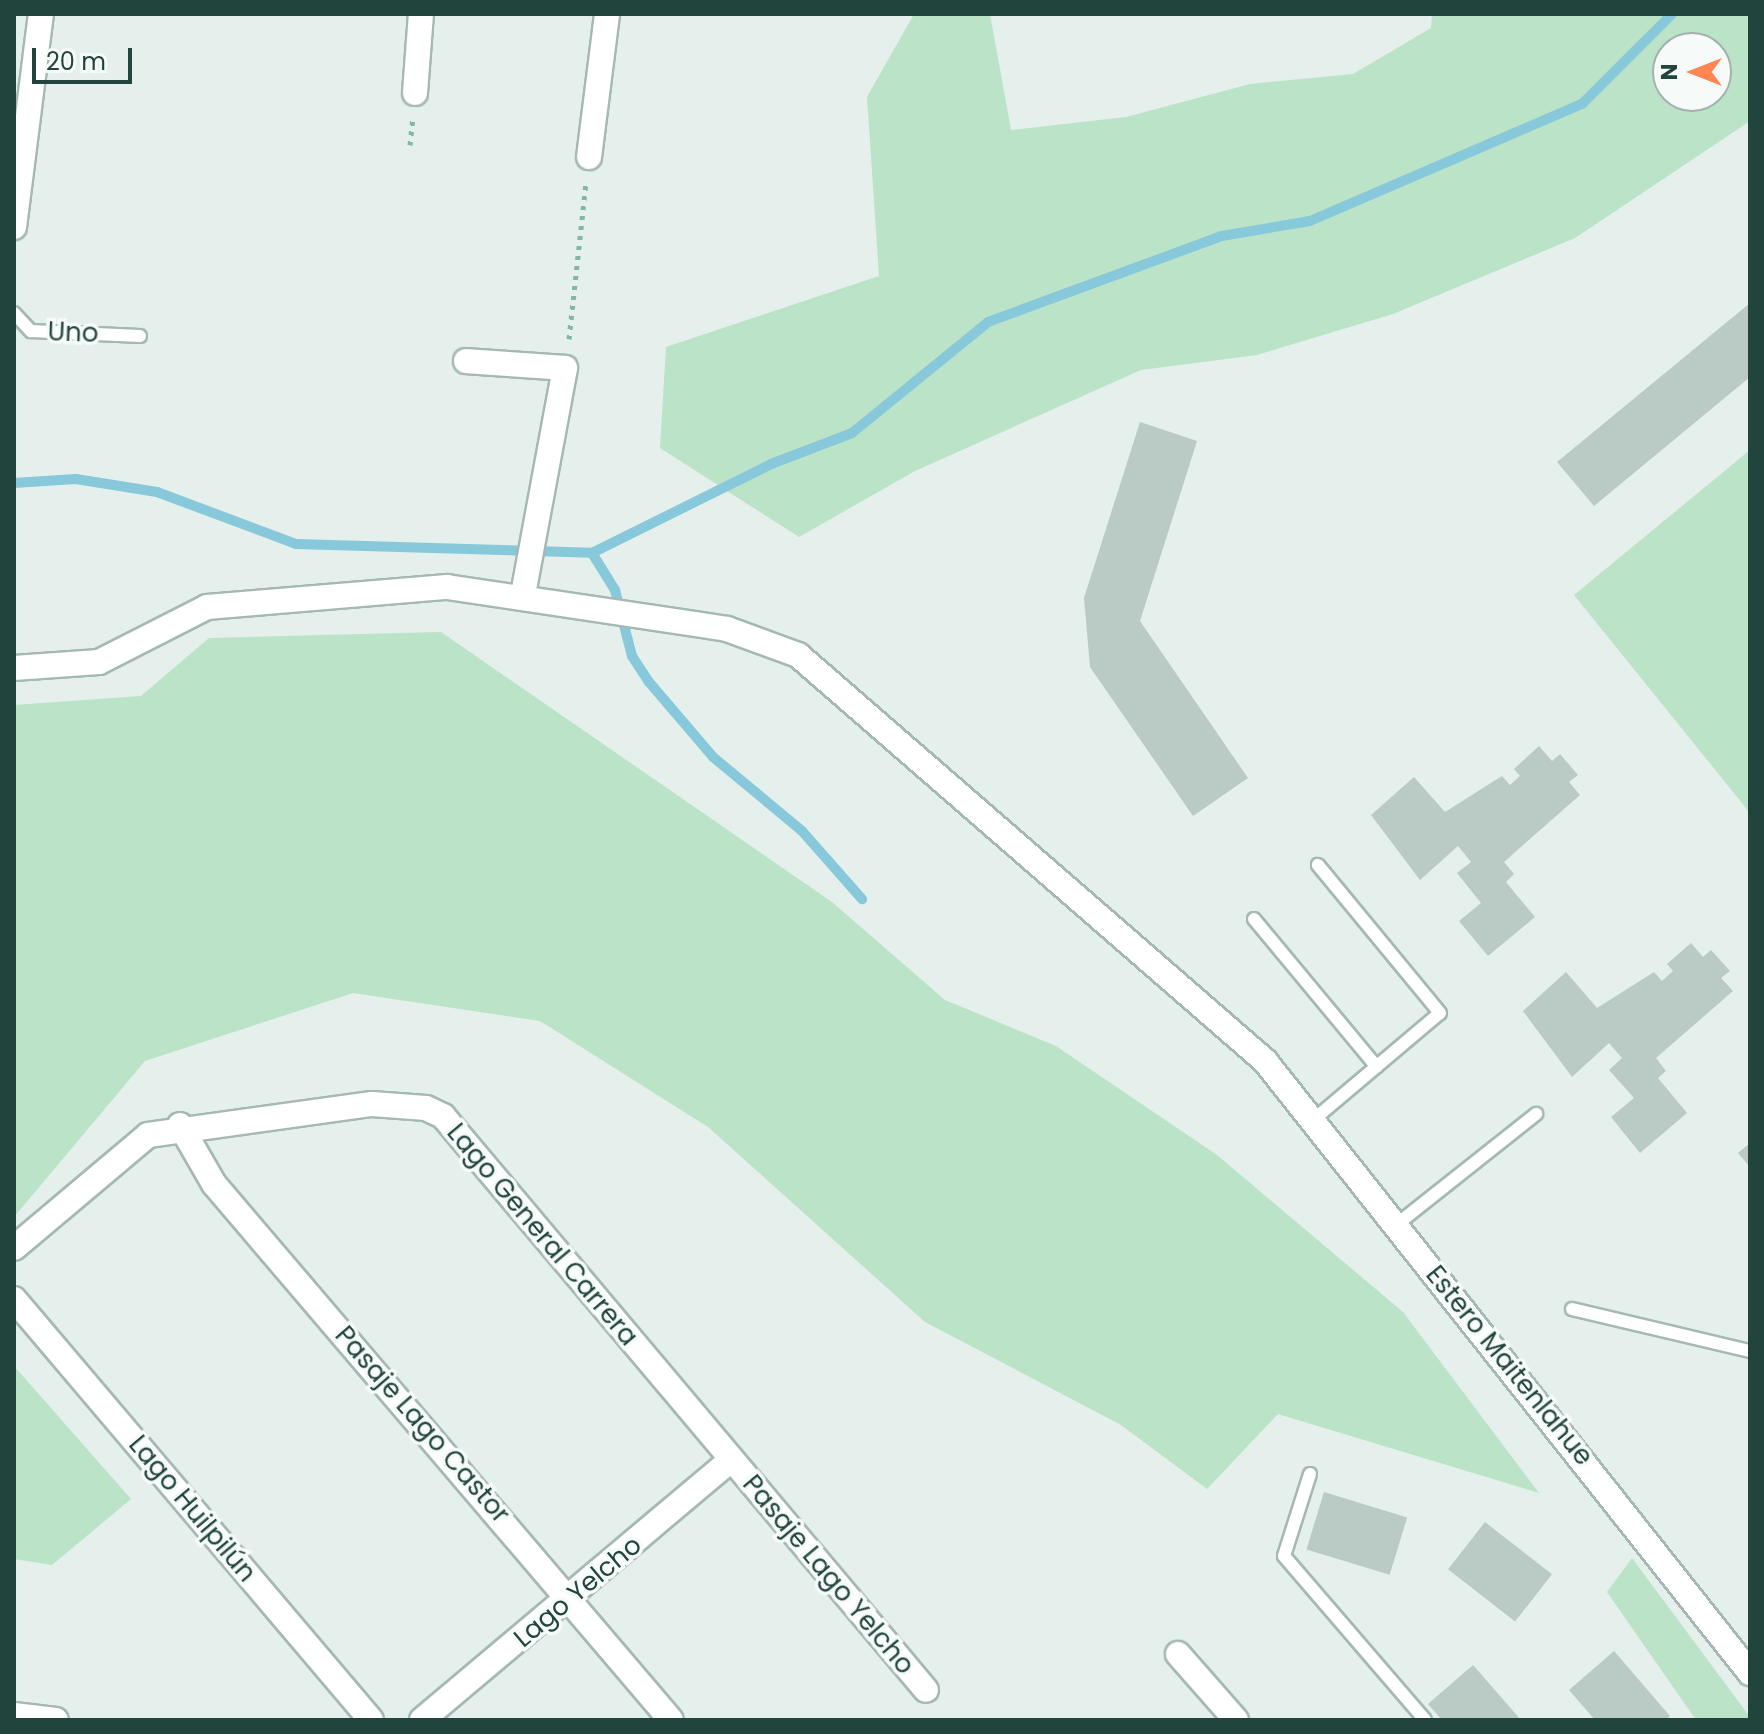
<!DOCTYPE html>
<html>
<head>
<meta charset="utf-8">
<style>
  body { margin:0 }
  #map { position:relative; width:1764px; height:1734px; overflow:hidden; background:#e5efeb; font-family:Poppins,sans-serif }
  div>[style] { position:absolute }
  .green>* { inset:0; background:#bbe3c8 }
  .stream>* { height:10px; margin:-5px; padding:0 5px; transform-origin:5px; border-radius:5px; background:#87c9da }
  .building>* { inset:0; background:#b9cbc4; transform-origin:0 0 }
  .path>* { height:5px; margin-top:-2.5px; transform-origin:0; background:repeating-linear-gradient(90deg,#81b7a9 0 4px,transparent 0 10px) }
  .roads { filter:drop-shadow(2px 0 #a6b8b3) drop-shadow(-2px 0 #a6b8b3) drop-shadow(0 2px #a6b8b3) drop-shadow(0 -2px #a6b8b3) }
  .lane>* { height:12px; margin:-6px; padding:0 6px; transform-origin:6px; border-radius:6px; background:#fff }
  .street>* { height:24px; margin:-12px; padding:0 12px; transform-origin:12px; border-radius:12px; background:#fff }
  span { translate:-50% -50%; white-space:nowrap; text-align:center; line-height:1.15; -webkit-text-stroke:7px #f6fbf9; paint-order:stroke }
  .street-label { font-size:26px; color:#21443d }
  .frame { position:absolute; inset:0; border:16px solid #21443d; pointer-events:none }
  .north { position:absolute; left:1652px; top:32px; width:80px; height:80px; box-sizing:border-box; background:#f6fbf9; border:2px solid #a1b2ae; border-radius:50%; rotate:270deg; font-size:22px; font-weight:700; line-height:32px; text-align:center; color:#21443d }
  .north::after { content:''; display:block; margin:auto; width:28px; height:36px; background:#ff8653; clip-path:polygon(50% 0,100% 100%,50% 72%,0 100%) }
  .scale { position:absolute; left:32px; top:48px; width:100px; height:36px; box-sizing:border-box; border:4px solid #21443d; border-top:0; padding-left:10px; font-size:24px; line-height:28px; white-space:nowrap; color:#21443d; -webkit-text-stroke:6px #f6fbf9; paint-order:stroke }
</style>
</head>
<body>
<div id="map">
  <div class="green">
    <i style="clip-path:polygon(evenodd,914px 14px,990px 14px,1011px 130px,1126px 117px,1250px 84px,1353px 74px,1431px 28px,1432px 14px,1750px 14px,1750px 121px,1575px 238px,1393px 314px,1257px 355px,1141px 370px,915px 471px,799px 537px,660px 448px,666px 347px,879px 276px,867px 97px,914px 14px,1668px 48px,1716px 48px,1716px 96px,1668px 96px,1668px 48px)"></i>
    <i style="clip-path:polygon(1750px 450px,1750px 813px,1574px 595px)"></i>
    <i style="clip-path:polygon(441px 632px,832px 902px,945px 1000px,1056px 1046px,1217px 1155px,1403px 1312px,1539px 1493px,1278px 1414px,1207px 1489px,1121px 1425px,925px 1322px,708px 1127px,540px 1021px,353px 993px,145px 1061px,14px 1217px,14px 705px,141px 696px,209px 638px)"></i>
    <i style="clip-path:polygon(14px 1366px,131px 1499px,52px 1565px,14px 1559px)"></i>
    <i style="clip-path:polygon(1632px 1558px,1750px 1717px,1749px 1720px,1696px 1720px,1607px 1592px)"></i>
  </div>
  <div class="stream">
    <i style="left:14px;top:483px;width:62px;rotate:-3.7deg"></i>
    <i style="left:76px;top:479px;width:82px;rotate:9.1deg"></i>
    <i style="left:157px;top:492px;width:148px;rotate:20.5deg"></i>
    <i style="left:296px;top:544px;width:296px;rotate:1.7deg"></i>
    <i style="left:592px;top:553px;width:200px;rotate:-26.4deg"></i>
    <i style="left:771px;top:464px;width:87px;rotate:-20.9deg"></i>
    <i style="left:852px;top:433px;width:176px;rotate:-39.2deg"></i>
    <i style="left:988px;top:322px;width:249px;rotate:-20.2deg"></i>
    <i style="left:1222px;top:236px;width:89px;rotate:-9.7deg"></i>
    <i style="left:1310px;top:221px;width:296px;rotate:-23.3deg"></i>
    <i style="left:1582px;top:104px;width:127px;rotate:-45deg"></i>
    <i style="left:592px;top:553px;width:44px;rotate:58.1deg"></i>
    <i style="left:615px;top:590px;width:68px;rotate:75.6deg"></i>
    <i style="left:632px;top:656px;width:31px;rotate:57deg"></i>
    <i style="left:649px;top:682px;width:99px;rotate:49.5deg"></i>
    <i style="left:713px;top:757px;width:116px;rotate:39.7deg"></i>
    <i style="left:802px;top:831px;width:91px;rotate:48.6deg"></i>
  </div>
  <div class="building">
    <i style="clip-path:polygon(1750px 303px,1750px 377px,1594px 506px,1557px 462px)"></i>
    <i style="clip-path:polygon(1140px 422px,1197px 441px,1140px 621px,1248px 778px,1193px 816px,1090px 667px,1084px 598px)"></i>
    <i style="clip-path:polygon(1539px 746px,1552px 761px,1560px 754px,1578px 775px,1569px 782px,1580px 795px,1504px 862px,1514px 874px,1506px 882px,1535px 917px,1488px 956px,1459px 921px,1481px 903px,1457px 873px,1471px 862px,1458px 846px,1420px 880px,1371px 815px,1414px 777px,1445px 812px,1502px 776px,1510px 785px,1520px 776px,1514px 769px)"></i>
    <i style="clip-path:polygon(1691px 943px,1703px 957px,1711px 950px,1730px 971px,1721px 978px,1733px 991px,1656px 1058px,1666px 1071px,1658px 1078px,1687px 1113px,1640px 1153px,1611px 1117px,1634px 1098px,1609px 1070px,1622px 1058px,1609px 1043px,1572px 1077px,1523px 1011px,1566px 972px,1597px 1008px,1654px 972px,1662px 981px,1673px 971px,1667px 964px)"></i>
    <i style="clip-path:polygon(1750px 1143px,1750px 1167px,1738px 1153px)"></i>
    <i style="left:1324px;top:1492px;width:87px;height:60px;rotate:17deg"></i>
    <i style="left:1485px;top:1522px;width:85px;height:60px;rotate:38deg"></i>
    <i style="clip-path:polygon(1614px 1651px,1670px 1716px,1666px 1720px,1595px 1720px,1569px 1690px)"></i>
    <i style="clip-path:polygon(1473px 1665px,1521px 1720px,1442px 1720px,1428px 1704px)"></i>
  </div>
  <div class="path">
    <i style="left:410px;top:145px;width:28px;rotate:-84deg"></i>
    <i style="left:569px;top:339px;width:158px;rotate:-83.8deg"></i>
  </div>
  <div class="roads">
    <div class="lane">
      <i style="left:14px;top:313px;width:25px;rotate:47deg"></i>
      <i style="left:31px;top:331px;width:109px;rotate:2.6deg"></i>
      <i style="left:1254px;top:919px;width:192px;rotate:50.3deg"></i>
      <i style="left:1312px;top:1121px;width:167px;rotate:-40.2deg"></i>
      <i style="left:1440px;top:1013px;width:192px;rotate:-129.5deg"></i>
      <i style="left:1396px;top:1225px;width:179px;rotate:-38.4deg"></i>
      <i style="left:1572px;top:1309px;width:183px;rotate:13.3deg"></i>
      <i style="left:1310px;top:1474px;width:86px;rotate:107.6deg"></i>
      <i style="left:1284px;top:1556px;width:216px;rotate:49.3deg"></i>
    </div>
    <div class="street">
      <i style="left:415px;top:93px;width:79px;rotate:-85.7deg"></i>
      <i style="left:589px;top:157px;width:144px;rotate:-82.8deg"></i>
      <i style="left:14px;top:227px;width:215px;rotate:-82.8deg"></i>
      <i style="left:466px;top:361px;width:99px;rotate:4deg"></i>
      <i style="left:565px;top:368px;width:231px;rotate:100.5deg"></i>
      <i style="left:14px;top:668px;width:85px;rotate:-4deg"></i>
      <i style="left:99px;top:662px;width:121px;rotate:-27deg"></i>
      <i style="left:207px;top:607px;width:241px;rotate:-4.8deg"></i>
      <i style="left:447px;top:587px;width:283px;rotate:8.5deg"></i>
      <i style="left:727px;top:629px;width:76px;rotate:20.1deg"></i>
      <i style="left:798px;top:655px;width:619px;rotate:41deg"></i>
      <i style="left:1265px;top:1061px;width:781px;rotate:51.6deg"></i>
      <i style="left:180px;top:1125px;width:68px;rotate:60deg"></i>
      <i style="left:214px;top:1184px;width:704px;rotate:49.55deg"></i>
      <i style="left:14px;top:1248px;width:175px;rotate:-40.1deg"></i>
      <i style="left:148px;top:1135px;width:226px;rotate:-7.9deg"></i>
      <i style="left:372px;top:1104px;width:54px;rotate:4.2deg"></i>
      <i style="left:426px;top:1108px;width:19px;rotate:25deg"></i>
      <i style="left:443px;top:1116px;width:750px;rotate:49.92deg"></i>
      <i style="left:14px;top:1299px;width:552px;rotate:49.7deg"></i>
      <i style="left:1178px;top:1654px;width:88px;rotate:48.7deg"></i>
      <i style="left:14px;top:1715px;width:42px;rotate:6.8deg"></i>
      <i style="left:422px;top:1720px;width:402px;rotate:-40.1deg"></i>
    </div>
  </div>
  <div class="street-label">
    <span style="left:73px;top:333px;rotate:2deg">Uno</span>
    <span style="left:542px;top:1235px;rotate:50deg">Lago General Carrera</span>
    <span style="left:1509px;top:1366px;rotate:51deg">Estero Maitenlahue</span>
    <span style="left:422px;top:1425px;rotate:49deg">Pasaje Lago Castor</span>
    <span style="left:192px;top:1509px;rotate:50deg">Lago Huilpilún</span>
    <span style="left:828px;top:1575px;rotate:50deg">Pasaje Lago Yelcho</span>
    <span style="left:578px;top:1592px;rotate:-40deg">Lago Yelcho</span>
  </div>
  <div class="frame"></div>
  <div class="north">N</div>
  <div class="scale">20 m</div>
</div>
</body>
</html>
